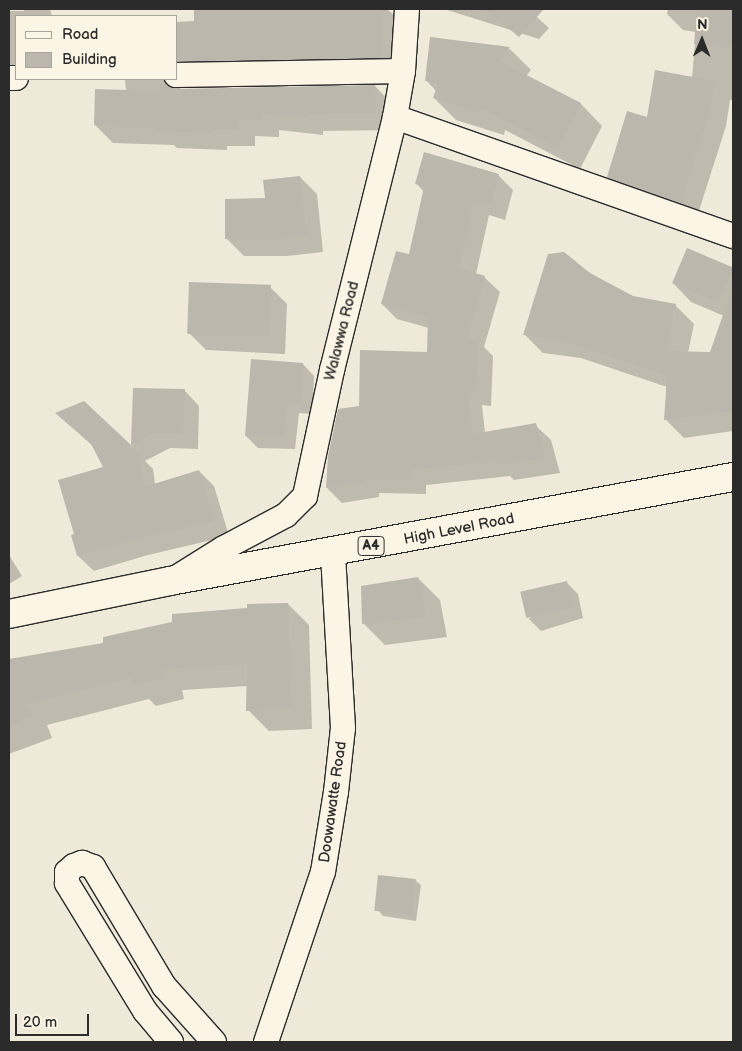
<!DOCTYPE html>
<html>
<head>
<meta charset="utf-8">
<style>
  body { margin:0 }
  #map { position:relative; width:742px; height:1051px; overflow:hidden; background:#efe9da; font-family:"Balsamiq Sans",sans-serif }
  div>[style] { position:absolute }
  .shadow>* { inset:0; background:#0003 }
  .building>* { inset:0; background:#bcb7ac; transform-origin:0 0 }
  .roads { filter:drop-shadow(1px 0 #2b2b2b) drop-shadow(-1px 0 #2b2b2b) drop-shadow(0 1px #2b2b2b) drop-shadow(0 -1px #2b2b2b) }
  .minor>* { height:24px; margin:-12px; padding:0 12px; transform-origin:12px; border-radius:12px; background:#fcf5e5 }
  .highway>* { height:28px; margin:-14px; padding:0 14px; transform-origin:14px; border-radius:14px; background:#fcf5e5 }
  span { translate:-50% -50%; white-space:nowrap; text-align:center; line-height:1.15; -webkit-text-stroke:5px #fcf5e5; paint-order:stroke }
  .shield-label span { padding:1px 4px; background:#fcf5e5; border:1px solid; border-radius:4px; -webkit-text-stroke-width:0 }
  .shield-label { font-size:14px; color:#2b2b2b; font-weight:700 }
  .street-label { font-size:15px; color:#2b2b2b }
  .frame { position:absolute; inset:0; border:10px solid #2b2b2b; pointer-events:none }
  .legend { position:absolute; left:15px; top:15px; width:162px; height:65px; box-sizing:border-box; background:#fcf5e5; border:1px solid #a8a49b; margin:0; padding:6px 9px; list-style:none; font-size:15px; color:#2b2b2b }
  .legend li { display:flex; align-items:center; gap:10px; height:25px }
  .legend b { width:25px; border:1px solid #a8a49b }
  .north { position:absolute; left:677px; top:15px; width:50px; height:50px; -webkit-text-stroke:4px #fcf5e5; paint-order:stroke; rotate:1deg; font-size:14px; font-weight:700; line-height:20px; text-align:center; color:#2b2b2b }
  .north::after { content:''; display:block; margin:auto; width:18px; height:22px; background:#2b2b2b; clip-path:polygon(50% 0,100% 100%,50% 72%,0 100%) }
  .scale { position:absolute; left:15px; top:1014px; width:74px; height:22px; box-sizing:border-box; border:2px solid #2b2b2b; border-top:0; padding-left:6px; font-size:15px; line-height:18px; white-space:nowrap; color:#2b2b2b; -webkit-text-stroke:4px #fcf5e5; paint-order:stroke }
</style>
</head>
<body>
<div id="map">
  <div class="shadow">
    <i style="clip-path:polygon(24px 9px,50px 9px,52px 16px,16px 16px,16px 76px,9px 74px,9px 11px,24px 11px)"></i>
    <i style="clip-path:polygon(195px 9px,387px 9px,399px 20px,399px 75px,182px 85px,180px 90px,375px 86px,392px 104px,393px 130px,323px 131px,323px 135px,279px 130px,279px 137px,255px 136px,255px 146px,227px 146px,227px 150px,177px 148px,174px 145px,113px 143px,95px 125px,126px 91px,125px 79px,176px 79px,176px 23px,195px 22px)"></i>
    <i style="clip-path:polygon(444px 9px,528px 9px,549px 28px,539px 39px)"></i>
    <i style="clip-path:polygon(668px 9px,733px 9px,733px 100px,730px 100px,726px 126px,697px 217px,624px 192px,608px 177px,648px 119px,692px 78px,696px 32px,683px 30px,667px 14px)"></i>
    <i style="clip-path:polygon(432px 39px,510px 49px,531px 70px,526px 76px,581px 104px,602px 126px,580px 169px,505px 130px,504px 135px,456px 120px,434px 98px,436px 91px,426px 80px)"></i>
    <i style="clip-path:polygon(498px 175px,513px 190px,505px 220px,489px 215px,476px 274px,484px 277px,500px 292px,484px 347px,493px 356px,491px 406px,482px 405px,485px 433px,535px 425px,551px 440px,560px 473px,514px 480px,510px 476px,426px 485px,426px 494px,379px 493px,379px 497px,342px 503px,327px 488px,329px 456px,360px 407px,428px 353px,429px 328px,397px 319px,382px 304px,410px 256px,424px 192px,416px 183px)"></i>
    <i style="clip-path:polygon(300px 177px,317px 194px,323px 252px,287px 256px,244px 256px,227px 239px,266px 199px)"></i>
    <i style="clip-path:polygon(688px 249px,733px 269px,733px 431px,684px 438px,665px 419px,667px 387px,581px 358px,543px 353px,524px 334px,589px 274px,632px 297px,675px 305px,694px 324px,688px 353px,711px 354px,724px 316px,691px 302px,673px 283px)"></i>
    <i style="clip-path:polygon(270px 287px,287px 304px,285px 354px,206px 350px,189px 333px)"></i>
    <i style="clip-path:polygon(303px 364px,314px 376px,312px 414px,299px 413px,295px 449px,258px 448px,246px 436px)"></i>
    <i style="clip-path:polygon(134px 389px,184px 390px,199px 406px,198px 449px,170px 448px,145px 461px,153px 469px,155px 484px,199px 471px,214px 486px,229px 536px,148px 555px,94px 571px,78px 556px,72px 536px,76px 535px,105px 468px,94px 447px,57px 413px,132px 448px)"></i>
    <i style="clip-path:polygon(9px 555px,22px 576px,9px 584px)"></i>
    <i style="clip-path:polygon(418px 578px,440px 600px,447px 637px,385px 645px,363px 623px)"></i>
    <i style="clip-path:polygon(566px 582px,578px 594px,583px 618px,541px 631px,529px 619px)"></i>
    <i style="clip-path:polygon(288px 604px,309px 625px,312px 729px,269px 731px,248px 710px,248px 686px,182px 690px,184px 699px,156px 706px,149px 699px,47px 725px,52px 738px,9px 754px,9px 658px,10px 660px,104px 644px)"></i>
    <i style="clip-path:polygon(415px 880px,421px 885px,416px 921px,383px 916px,378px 910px)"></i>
  </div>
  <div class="building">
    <i style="clip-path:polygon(194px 9px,382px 9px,382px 58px,176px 61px,176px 22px,194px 21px)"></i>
    <i style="clip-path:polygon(485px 9px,544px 9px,519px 37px)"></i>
    <i style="clip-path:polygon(697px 9px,733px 9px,733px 47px,694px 44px)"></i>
    <i style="clip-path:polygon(430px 37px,510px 47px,499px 61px,581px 103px,558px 148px,483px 109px,482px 113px,433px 98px,438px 83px,425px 81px)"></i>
    <i style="clip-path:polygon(655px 70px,715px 81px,710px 110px,681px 202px,607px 177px,627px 111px,647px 117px)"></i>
    <i style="clip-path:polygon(375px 85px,376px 113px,306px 114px,306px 118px,262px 113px,262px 120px,238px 119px,238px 129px,210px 129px,210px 133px,158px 131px,158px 128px,94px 125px,95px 89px,160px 91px,161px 86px,176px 89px)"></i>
    <i style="clip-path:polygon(424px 152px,499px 174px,490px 205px,474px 201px,459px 268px,485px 276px,467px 339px,478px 340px,476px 391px,467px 391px,473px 434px,536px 423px,546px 458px,497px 465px,497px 461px,411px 470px,411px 479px,364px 479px,364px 482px,326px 488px,328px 456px,338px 409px,359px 406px,360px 350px,427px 352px,428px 317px,381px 304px,396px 251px,409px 254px,424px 187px,415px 184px)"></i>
    <i style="clip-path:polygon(300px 176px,307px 236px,269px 239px,225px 239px,225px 199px,265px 198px,263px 180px)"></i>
    <i style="left:687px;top:248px;width:50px;height:38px;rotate:23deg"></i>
    <i style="clip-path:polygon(564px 252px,590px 273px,633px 296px,676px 304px,666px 351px,710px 352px,730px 295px,733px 296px,733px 411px,664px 420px,667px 376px,562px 340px,523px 335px,548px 254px)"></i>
    <i style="left:189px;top:282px;width:82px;height:52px;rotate:2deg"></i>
    <i style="clip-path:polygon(251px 359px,303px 363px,301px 403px,288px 402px,283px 438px,245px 436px)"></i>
    <i style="clip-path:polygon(133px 388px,185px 389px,183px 434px,154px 433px,131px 446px,138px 452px,144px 487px,199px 470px,214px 521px,132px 540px,77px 556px,71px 535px,74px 534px,58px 480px,103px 467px,91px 444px,55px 413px,84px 401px,131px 445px)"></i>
    <i style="clip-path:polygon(418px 577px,426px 616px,362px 624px,361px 586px)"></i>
    <i style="left:567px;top:581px;width:27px;height:48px;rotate:77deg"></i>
    <i style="clip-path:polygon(288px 603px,292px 708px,246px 711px,247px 664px,161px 669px,163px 678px,133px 685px,133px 677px,27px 704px,31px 716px,9px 725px,9px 659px,103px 643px,103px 637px,172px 622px,172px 614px,247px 608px,247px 604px)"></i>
    <i style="left:378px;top:875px;width:38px;height:36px;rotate:6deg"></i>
  </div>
  <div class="roads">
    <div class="minor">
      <i style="left:176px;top:75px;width:227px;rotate:-1deg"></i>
      <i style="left:9px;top:78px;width:7px"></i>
      <i style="left:395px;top:117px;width:358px;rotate:19.4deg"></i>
      <i style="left:176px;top:578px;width:57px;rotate:-32deg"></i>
      <i style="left:224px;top:548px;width:70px;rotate:-28deg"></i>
      <i style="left:286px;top:515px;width:27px;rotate:-45deg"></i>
      <i style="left:305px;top:496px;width:129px;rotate:-77.9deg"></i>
      <i style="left:332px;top:370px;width:261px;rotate:-76deg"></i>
      <i style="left:395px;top:117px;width:47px;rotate:-80.1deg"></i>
      <i style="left:403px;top:71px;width:62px;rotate:-86.3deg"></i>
      <i style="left:171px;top:1042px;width:40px;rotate:-130deg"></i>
      <i style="left:145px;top:1011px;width:150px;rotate:-121.4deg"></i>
      <i style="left:67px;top:883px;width:11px;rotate:-90deg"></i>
      <i style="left:67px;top:872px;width:9px;rotate:-41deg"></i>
      <i style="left:74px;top:866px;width:9px;rotate:-21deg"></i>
      <i style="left:82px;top:863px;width:12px;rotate:20deg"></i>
      <i style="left:93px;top:867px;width:139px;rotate:59.2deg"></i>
      <i style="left:164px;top:986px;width:75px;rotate:48.2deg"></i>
      <i style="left:266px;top:1042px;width:179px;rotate:-71.5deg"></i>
      <i style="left:323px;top:872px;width:81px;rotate:-80.8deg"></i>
      <i style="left:336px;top:792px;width:64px;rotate:-83.8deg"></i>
      <i style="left:343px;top:728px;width:175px;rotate:-93.3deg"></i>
    </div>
    <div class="highway">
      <i style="left:9px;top:614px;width:164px;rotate:-11.6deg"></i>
      <i style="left:170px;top:581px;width:573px;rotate:-10.47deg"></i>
    </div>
  </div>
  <div class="shield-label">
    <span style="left:371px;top:546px">A4</span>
  </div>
  <div class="street-label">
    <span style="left:342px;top:331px;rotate:-76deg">Walawwa Road</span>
    <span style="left:459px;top:529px;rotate:-11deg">High Level Road</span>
    <span style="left:333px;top:802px;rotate:-82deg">Doowawatte Road</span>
  </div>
  <div class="frame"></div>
  <ul class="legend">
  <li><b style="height:6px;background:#fcf5e5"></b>Road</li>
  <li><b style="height:14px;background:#bcb7ac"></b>Building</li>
  </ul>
  <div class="north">N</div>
  <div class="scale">20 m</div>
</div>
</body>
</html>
